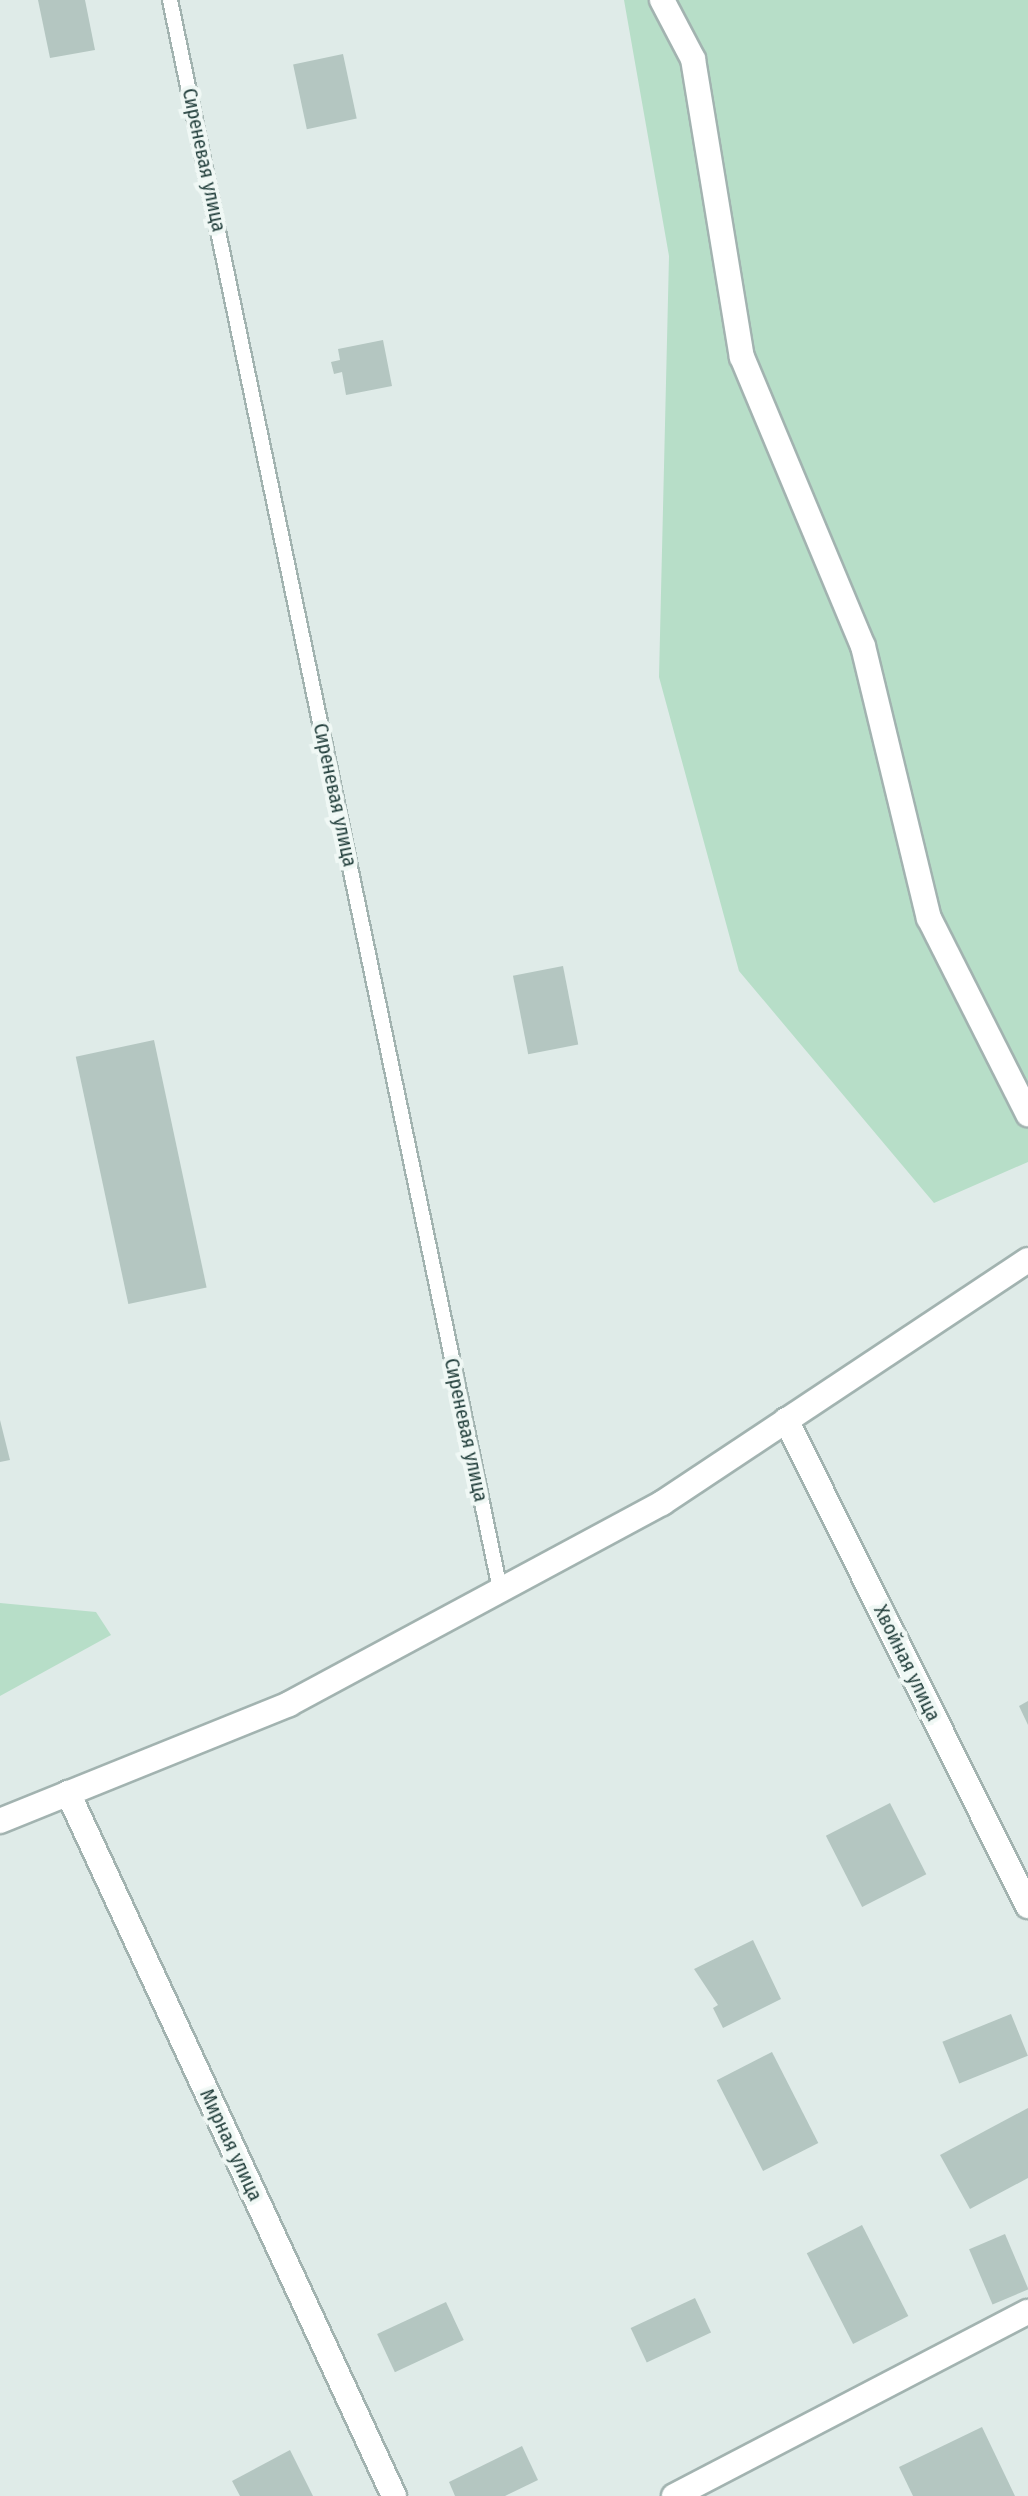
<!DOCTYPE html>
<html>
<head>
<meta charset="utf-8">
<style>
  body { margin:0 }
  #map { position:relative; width:1028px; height:2496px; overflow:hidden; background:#dfebe8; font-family:"Fira Sans Condensed",sans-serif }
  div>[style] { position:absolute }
  .green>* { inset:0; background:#b7dec8 }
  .building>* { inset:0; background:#b4c6c1; transform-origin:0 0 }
  .roads { filter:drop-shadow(2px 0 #a2b3b0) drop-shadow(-2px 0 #a2b3b0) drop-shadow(0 2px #a2b3b0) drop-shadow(0 -2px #a2b3b0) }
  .service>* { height:14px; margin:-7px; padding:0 7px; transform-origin:7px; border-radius:7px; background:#fff }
  .minor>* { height:24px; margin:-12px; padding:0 12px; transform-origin:12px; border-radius:12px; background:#fff }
  .tertiary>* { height:24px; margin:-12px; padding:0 12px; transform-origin:12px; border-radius:12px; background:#fff }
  span { translate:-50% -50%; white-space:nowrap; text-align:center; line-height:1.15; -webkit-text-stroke:8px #f0f8f5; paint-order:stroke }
  .street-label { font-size:20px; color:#1f3c39 }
</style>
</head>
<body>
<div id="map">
  <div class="green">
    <i style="clip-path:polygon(624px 0,1028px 0,1028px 1162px,934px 1203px,739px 971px,659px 677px,669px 256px)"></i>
    <i style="clip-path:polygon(0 1603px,96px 1612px,111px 1635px,0 1696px)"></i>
  </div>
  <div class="building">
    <i style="clip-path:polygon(38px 0,85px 0,95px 50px,50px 58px)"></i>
    <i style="left:343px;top:54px;width:66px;height:51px;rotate:78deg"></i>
    <i style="clip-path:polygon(383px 340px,392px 386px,346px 395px,342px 372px,334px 374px,331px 362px,340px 360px,338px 349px)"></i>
    <i style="left:563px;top:966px;width:80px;height:51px;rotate:79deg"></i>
    <i style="left:154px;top:1040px;width:253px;height:80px;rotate:78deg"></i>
    <i style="clip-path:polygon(0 1420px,10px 1460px,0 1462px)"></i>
    <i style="clip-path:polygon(1028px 1701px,1028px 1725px,1019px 1706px)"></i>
    <i style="left:890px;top:1803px;width:80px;height:72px;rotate:63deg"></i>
    <i style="clip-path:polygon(753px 1940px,781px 1999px,723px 2028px,713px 2008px,718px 2005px,694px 1969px)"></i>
    <i style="left:1011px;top:2014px;width:45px;height:74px;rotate:68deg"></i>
    <i style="left:772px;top:2052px;width:102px;height:62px;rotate:63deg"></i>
    <i style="clip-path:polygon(1028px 2108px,1028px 2178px,970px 2209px,940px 2155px)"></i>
    <i style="left:862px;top:2225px;width:102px;height:62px;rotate:63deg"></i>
    <i style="left:1005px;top:2234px;width:60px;height:39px;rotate:67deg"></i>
    <i style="left:695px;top:2298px;width:38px;height:71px;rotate:65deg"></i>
    <i style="left:446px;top:2302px;width:42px;height:76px;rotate:65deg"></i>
    <i style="clip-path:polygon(982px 2427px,1015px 2496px,913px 2496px,899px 2467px)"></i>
    <i style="clip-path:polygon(522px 2446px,538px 2480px,505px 2496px,455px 2496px,449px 2482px)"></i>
    <i style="clip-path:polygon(290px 2450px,313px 2496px,240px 2496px,232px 2481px)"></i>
  </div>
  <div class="roads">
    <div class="service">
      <i style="left:170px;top:0;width:1624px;rotate:78.27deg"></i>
    </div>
    <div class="minor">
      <i style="left:662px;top:0;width:67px;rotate:62.3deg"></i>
      <i style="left:693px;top:59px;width:302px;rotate:80.7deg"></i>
      <i style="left:742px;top:357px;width:313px;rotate:67.3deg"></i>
      <i style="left:863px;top:646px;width:280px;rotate:76.4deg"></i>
      <i style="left:929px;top:918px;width:220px;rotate:63.2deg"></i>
      <i style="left:786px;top:1420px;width:543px;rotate:63.53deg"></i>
      <i style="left:68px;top:1793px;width:775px;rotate:65.12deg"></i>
      <i style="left:674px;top:2496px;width:399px;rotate:-27.5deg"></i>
    </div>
    <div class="tertiary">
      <i style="left:0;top:1821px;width:312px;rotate:-22deg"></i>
      <i style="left:289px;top:1704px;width:424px;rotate:-28.3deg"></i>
      <i style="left:662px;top:1503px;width:439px;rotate:-33.6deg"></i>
    </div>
  </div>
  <div class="street-label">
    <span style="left:204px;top:160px;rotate:78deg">Сиреневая улица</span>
    <span style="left:335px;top:795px;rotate:78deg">Сиреневая улица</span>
    <span style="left:466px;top:1430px;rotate:78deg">Сиреневая улица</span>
    <span style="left:907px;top:1663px;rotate:64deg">Хвойная улица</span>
    <span style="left:231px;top:2145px;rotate:65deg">Мирная улица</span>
  </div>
</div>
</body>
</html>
